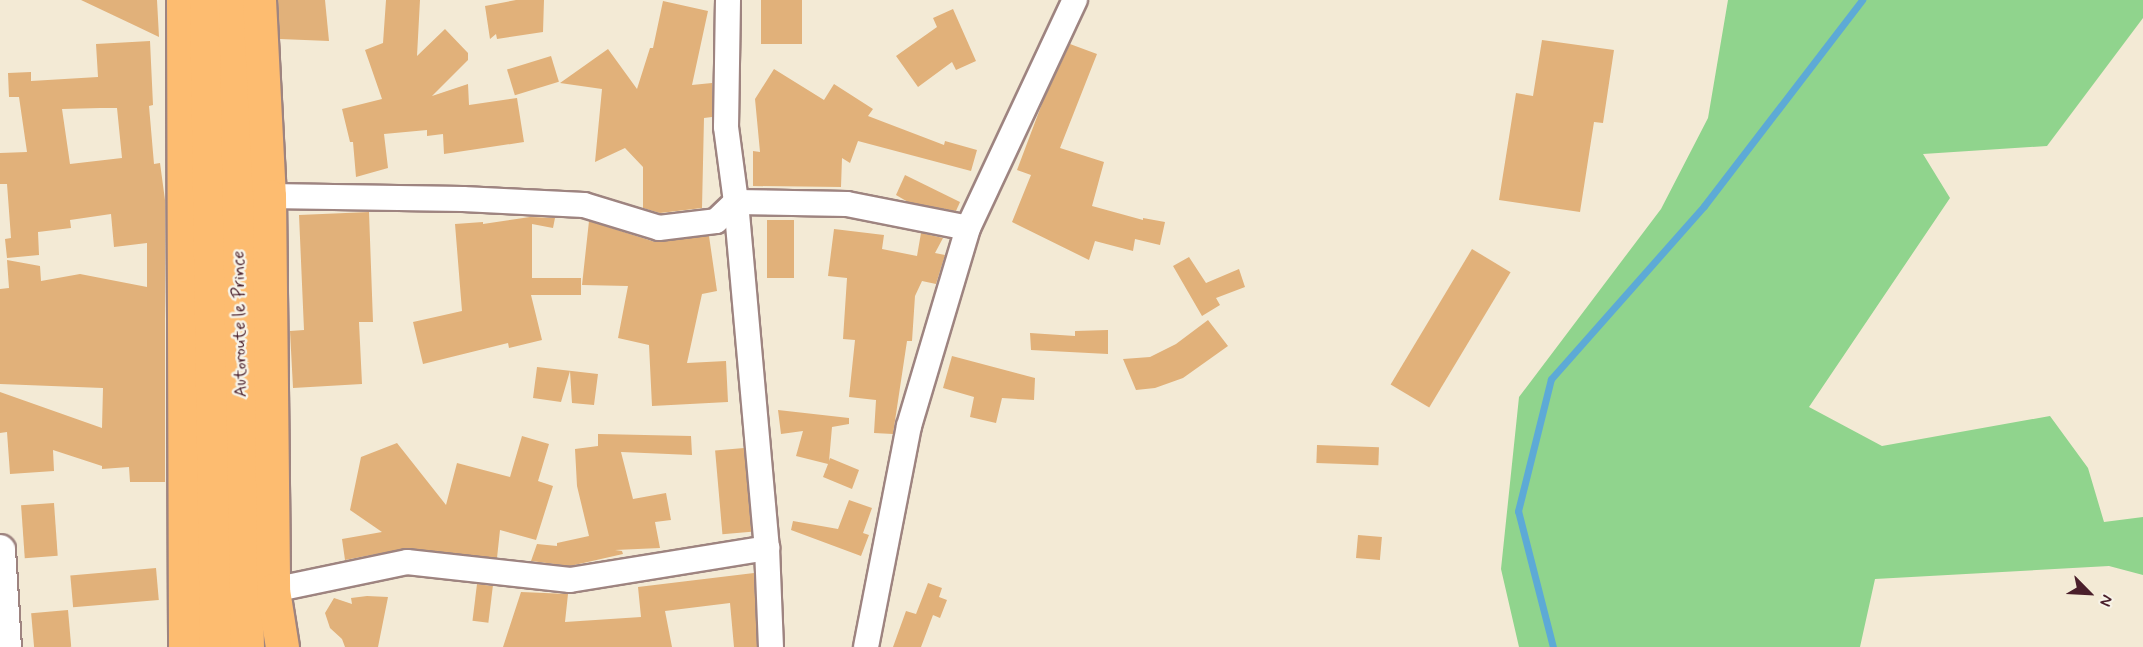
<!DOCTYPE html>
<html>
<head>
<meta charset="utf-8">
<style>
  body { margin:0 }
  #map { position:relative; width:2143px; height:647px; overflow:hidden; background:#f3ead5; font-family:Mynerve,sans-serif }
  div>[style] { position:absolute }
  .green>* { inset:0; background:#90d48d }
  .stream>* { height:7px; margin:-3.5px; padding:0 3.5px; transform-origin:3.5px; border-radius:3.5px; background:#5daad6 }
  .building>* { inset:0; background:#e1b17a; transform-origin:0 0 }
  .roads { filter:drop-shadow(2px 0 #9e8480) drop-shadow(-2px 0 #9e8480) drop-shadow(0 2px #9e8480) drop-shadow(0 -2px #9e8480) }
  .minor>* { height:24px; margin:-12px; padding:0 12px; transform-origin:12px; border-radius:12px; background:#fff }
  .tertiary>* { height:30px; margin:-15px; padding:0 15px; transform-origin:15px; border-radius:15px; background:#fff }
  .primary>* { height:33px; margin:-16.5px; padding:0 16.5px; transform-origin:16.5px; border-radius:16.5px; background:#fdbc70 }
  span { translate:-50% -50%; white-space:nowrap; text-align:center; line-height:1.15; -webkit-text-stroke:5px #f7f3e8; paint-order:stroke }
  .street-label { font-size:18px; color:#4a1f2b }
  .north { position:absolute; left:2059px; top:563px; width:60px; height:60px; -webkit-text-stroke:4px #f7f3e8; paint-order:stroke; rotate:114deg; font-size:16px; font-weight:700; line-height:24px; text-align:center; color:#4a1f2b }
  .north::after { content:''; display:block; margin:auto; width:21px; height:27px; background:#4a1f2b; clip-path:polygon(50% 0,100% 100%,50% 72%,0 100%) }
</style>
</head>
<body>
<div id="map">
  <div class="green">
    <i style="clip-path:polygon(1728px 0,2143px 0,2143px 18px,2047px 146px,1923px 154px,1950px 198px,1809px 407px,1882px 446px,2050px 416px,2088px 468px,2104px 522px,2143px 517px,2143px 575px,2109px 566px,1875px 579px,1860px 647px,1519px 647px,1501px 569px,1519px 397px,1661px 209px,1708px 118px)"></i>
  </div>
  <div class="stream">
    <i style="left:1553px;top:647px;width:140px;rotate:-104.4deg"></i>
    <i style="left:1518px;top:511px;width:136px;rotate:-76deg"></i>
    <i style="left:1551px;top:379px;width:231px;rotate:-48.5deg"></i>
    <i style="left:1704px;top:206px;width:260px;rotate:-52.5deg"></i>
  </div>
  <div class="building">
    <i style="clip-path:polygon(81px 0,157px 0,159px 37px,136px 26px)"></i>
    <i style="clip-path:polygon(278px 0,325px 0,329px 41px,280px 39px)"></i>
    <i style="clip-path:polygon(386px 0,420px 0,417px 56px,445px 29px,468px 53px,468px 60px,432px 96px,468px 84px,469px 105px,517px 98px,524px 142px,444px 154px,443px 134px,427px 136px,427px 130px,384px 134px,388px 168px,356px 177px,353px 142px,350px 142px,342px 109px,382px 99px,365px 50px,383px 43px)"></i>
    <i style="clip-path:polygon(516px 0,544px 0,543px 32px,497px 39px,496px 34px,490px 39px,485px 6px)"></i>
    <i style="left:761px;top:0;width:41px;height:44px"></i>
    <i style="clip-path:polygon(663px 1px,708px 11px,692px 85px,712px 83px,712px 117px,704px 118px,702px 208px,660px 213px,643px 208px,643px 167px,625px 148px,595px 162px,602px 89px,560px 83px,608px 49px,637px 89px,650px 48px,653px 48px)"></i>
    <i style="clip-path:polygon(953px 9px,976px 61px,956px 70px,952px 62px,918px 87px,896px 56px,937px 27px,933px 18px)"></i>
    <i style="clip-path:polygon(1542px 40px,1614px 50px,1603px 123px,1594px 122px,1580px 212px,1499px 200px,1516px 93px,1533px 96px)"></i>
    <i style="clip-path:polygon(evenodd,150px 41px,153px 105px,149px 106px,154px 164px,160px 163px,165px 200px,165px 482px,130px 482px,129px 467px,102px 469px,102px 466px,53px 450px,54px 471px,10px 474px,7px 432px,0 433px,0 392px,102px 428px,103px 388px,0 384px,0 289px,9px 288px,7px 260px,40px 266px,41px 281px,80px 274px,147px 287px,147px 243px,114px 247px,111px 214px,70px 220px,71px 228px,38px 232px,39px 255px,7px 258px,5px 239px,11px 238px,7px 184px,0 184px,0 153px,27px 152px,19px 97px,9px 97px,8px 73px,31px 72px,31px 81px,98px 77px,96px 44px,150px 41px,100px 108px,117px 108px,122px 158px,70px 164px,62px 109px,100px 108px)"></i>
    <i style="clip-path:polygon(1070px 44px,1097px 54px,1060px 148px,1104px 162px,1092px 206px,1143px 220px,1143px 218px,1165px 222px,1160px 245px,1135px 239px,1133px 251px,1095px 241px,1089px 260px,1012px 222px,1031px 175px,1017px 170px,1043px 101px)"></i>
    <i style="left:551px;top:56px;width:27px;height:46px;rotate:73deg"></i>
    <i style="clip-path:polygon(774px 69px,824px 100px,834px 84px,873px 109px,868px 116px,944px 145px,945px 141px,977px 150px,971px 171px,858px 141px,850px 163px,842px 158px,841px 187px,753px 186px,753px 151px,760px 152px,755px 99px)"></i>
    <i style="clip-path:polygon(905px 175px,960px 202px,956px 211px,908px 202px,896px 195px)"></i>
    <i style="clip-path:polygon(369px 212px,373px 322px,359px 322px,362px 384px,293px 388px,290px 331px,304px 330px,299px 215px)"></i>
    <i style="clip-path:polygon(530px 217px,555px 218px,553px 228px,532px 224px,532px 278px,581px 278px,581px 295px,531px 295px,542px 340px,509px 348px,508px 343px,423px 364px,413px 322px,462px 311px,455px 224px,483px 222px,483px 224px)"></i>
    <i style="left:767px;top:220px;width:27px;height:58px"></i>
    <i style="clip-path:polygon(589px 221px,655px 242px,709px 236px,717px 291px,702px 294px,687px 363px,726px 361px,728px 402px,652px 406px,649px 345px,618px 338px,628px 286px,582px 285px)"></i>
    <i style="clip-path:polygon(834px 229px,884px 235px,882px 249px,917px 256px,921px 233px,943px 238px,935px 253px,945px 255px,936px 284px,922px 281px,915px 296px,912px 341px,907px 341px,893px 434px,874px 433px,876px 400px,849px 397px,855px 340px,843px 339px,847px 278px,828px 276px)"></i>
    <i style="left:1472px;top:249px;width:45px;height:158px;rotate:31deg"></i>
    <i style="clip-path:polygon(1189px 257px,1206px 283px,1239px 269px,1245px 287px,1216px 298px,1220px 305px,1202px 316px,1173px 266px)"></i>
    <i style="clip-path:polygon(1208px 320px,1228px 346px,1183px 378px,1155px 388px,1136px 390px,1123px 359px,1150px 357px,1176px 344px)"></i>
    <i style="clip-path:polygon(1108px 330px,1108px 354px,1031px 350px,1030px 333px,1075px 336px,1075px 331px)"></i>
    <i style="clip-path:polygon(952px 356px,1035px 378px,1034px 400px,1002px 398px,996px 423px,970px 417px,974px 397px,943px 388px)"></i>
    <i style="clip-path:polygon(537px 367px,598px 374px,594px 405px,572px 403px,570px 371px,561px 402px,533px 398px)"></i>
    <i style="clip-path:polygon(778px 410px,849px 418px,849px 424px,832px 427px,829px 461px,830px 458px,859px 470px,852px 489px,823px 477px,828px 464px,796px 456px,803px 431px,781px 434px)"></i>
    <i style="clip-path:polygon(598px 434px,691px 436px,692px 455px,621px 452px,633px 499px,666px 493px,671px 520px,655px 522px,660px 548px,615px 550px,622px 551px,623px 554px,570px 566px,531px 561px,537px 544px,557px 546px,557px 543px,589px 536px,577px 486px,575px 449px,598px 446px)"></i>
    <i style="clip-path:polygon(522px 436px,549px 444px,538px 481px,553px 486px,536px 540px,500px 530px,497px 558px,408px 548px,345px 560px,342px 539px,382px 532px,350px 510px,361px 457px,397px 443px,446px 505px,457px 463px,510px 477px)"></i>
    <i style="left:1317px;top:445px;width:62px;height:18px;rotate:2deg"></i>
    <i style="left:744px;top:448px;width:84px;height:29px;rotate:85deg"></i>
    <i style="clip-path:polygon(849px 500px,872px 508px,863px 533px,869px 535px,861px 556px,791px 530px,793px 521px,838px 529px)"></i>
    <i style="left:54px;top:503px;width:53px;height:33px;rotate:86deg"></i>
    <i style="left:1358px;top:535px;width:24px;height:23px;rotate:5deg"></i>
    <i style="left:156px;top:568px;width:32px;height:86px;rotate:85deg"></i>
    <i style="clip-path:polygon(754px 573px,757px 647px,734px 647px,730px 603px,665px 611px,672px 647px,503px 647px,521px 592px,568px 594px,565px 622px,641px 617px,638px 587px)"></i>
    <i style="clip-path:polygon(928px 583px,942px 588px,939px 597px,947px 600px,940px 618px,933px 615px,921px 647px,893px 647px,906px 611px,916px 614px)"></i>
    <i style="left:477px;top:584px;width:16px;height:37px;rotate:7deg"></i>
    <i style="clip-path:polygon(367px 596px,388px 597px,378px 647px,345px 647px,342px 639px,330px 628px,325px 613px,334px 598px,352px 604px,351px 598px)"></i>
    <i style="left:68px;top:610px;width:37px;height:37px;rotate:85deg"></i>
  </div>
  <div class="roads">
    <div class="minor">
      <i style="left:728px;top:0;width:127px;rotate:90.9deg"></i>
      <i style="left:726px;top:127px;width:76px;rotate:82.4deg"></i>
      <i style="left:736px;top:202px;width:347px;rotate:84.9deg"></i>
      <i style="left:767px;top:548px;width:99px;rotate:87.7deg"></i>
      <i style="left:269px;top:196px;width:194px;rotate:0.9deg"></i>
      <i style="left:463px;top:199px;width:121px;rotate:2.8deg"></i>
      <i style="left:584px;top:205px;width:78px;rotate:17deg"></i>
      <i style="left:659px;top:228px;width:57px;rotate:-7deg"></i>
      <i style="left:716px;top:221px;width:28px;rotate:-44deg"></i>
      <i style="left:736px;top:202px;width:111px;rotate:1deg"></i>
      <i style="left:847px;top:204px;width:123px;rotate:11.2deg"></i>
      <i style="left:273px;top:590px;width:137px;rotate:-11.8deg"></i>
      <i style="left:407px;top:562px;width:164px;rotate:6.3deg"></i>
      <i style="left:570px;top:580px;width:200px;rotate:-9.2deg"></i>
      <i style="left:866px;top:647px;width:225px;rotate:-79deg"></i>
      <i style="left:909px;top:426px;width:207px;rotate:-73.4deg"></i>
      <i style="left:968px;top:228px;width:252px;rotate:-64.9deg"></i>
    </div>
    <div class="tertiary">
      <i style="left:0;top:550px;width:97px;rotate:86.5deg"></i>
    </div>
    <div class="primary">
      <i style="left:183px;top:0;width:647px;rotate:89.82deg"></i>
      <i style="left:206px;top:0;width:647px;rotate:89.11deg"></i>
      <i style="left:235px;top:0;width:647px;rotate:88.94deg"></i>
      <i style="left:259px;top:0;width:196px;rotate:87.1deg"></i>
      <i style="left:269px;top:196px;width:394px;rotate:89.4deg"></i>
      <i style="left:273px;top:590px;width:58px;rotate:81deg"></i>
    </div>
  </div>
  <div class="street-label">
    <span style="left:240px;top:324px;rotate:-91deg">Autoroute le Prince</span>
  </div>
  <div class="north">N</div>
</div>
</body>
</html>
